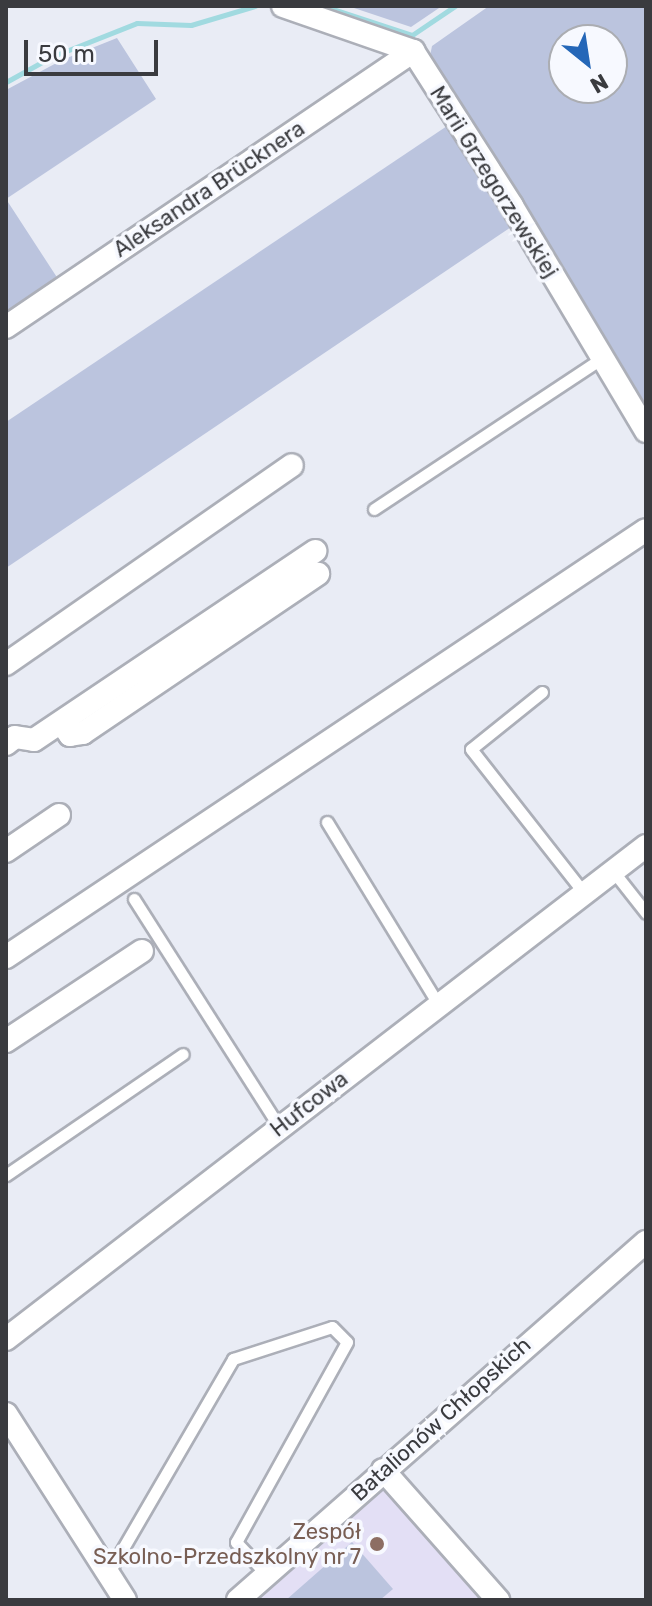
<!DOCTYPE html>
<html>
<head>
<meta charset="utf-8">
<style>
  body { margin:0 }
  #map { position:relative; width:652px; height:1606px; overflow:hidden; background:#e9ecf5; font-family:Rubik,sans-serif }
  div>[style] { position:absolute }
  .education>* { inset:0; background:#e3dff5 }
  .green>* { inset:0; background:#bbc4de }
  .stream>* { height:5px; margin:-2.5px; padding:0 2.5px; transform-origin:2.5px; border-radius:2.5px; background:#a1dae0 }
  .roads { filter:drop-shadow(2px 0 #acafb8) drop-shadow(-2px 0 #acafb8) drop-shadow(0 2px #acafb8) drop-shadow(0 -2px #acafb8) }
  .lane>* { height:11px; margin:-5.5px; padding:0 5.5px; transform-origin:5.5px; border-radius:5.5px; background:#fff }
  .street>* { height:22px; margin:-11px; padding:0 11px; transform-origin:11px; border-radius:11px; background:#fff }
  .dots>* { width:22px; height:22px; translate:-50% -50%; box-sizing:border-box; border:4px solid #f7f9ff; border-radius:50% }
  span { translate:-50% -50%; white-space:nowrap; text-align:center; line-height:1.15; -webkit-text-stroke:7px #f7f9ff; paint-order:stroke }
  .street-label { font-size:22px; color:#3a3b3f }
  .education-label { font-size:22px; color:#785e54 }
  .right { translate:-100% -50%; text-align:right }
  .frame { position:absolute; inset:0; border:8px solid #3a3b3f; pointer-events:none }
  .north { position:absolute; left:548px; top:24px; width:80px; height:80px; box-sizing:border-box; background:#f7f9ff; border:2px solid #abadb2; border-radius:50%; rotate:150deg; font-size:22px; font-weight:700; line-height:32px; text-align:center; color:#3a3b3f }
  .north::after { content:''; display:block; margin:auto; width:28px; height:36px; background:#2567b8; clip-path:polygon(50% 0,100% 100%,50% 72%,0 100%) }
  .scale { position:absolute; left:24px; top:40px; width:134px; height:36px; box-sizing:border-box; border:4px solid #3a3b3f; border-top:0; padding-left:10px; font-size:24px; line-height:28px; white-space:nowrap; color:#3a3b3f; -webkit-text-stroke:6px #f7f9ff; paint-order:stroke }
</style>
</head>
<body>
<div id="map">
  <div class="education">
    <i style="clip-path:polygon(383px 1488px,483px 1600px,259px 1600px)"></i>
  </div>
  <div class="green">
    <i style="clip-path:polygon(348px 6px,442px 6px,411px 27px)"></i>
    <i style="clip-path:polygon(evenodd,489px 6px,646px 6px,646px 412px,430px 56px,432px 46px,489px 6px,564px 40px,612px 40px,612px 88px,564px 88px,564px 40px)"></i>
    <i style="clip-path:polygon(117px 38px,156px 99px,6px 199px,60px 282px,6px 319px,6px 90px,62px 60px)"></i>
    <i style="clip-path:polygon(450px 124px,511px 227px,6px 568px,6px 422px)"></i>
    <i style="clip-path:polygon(352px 1542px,393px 1589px,380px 1600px,286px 1600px)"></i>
  </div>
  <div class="stream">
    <i style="left:324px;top:6px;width:93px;rotate:18.2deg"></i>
    <i style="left:412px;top:35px;width:52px;rotate:-34deg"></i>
    <i style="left:6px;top:82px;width:51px;rotate:-29.1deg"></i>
    <i style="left:51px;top:57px;width:92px;rotate:-21.6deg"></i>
    <i style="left:137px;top:23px;width:54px;rotate:2.1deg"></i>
    <i style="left:191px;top:25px;width:67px;rotate:-16.5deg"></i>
  </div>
  <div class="roads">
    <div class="lane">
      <i style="left:374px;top:509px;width:272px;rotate:-33.5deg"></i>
      <i style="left:542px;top:692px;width:91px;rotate:141.2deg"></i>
      <i style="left:471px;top:749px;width:182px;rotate:51.9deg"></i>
      <i style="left:327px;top:822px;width:213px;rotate:58.6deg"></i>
      <i style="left:613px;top:871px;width:53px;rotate:51.8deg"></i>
      <i style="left:134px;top:899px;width:270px;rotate:57.5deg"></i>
      <i style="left:6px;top:1175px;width:214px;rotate:-34.4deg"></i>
      <i style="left:108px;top:1574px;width:249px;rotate:-59.8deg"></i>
      <i style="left:233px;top:1359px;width:104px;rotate:-17.9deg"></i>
      <i style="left:332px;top:1327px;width:21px;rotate:45deg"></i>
      <i style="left:347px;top:1342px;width:229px;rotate:119deg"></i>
      <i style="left:236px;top:1542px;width:45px;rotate:46.8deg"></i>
    </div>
    <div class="street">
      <i style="left:283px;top:6px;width:138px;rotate:19.1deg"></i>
      <i style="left:413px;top:51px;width:184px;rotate:57.4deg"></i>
      <i style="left:512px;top:206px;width:262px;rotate:59.2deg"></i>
      <i style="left:6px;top:327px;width:492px;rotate:-34.1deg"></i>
      <i style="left:6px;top:664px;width:348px;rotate:-34.8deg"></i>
      <i style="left:61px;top:723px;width:15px;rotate:53deg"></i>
      <i style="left:70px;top:735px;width:13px;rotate:-9deg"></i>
      <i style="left:83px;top:733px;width:284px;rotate:-34.1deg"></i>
      <i style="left:6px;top:744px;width:11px;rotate:-38deg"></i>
      <i style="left:15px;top:737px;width:19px;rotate:9deg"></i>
      <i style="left:34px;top:740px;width:339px;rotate:-33.9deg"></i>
      <i style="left:6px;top:851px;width:64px;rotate:-34.2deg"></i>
      <i style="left:6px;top:957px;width:769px;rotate:-33.71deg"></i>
      <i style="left:6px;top:1041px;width:163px;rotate:-33.5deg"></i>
      <i style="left:6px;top:1339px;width:808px;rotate:-37.61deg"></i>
      <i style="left:6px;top:1414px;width:221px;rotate:57.4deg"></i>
      <i style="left:383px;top:1470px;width:174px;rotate:48.5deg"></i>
      <i style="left:238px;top:1600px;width:543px;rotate:-41.27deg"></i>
    </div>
  </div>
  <div class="dots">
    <i style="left:377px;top:1544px;background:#8d6e63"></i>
  </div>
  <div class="street-label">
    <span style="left:494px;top:182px;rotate:58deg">Marii Grzegorzewskiej</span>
    <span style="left:209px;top:189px;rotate:-34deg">Aleksandra Brücknera</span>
    <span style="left:309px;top:1104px;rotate:-38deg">Hufcowa</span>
    <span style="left:441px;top:1419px;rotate:-42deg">Batalionów Chłopskich</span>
  </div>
  <div class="education-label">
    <span class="right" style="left:361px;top:1544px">Zespół<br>Szkolno-Przedszkolny nr 7</span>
  </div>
  <div class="frame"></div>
  <div class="north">N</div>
  <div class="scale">50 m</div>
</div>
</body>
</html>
